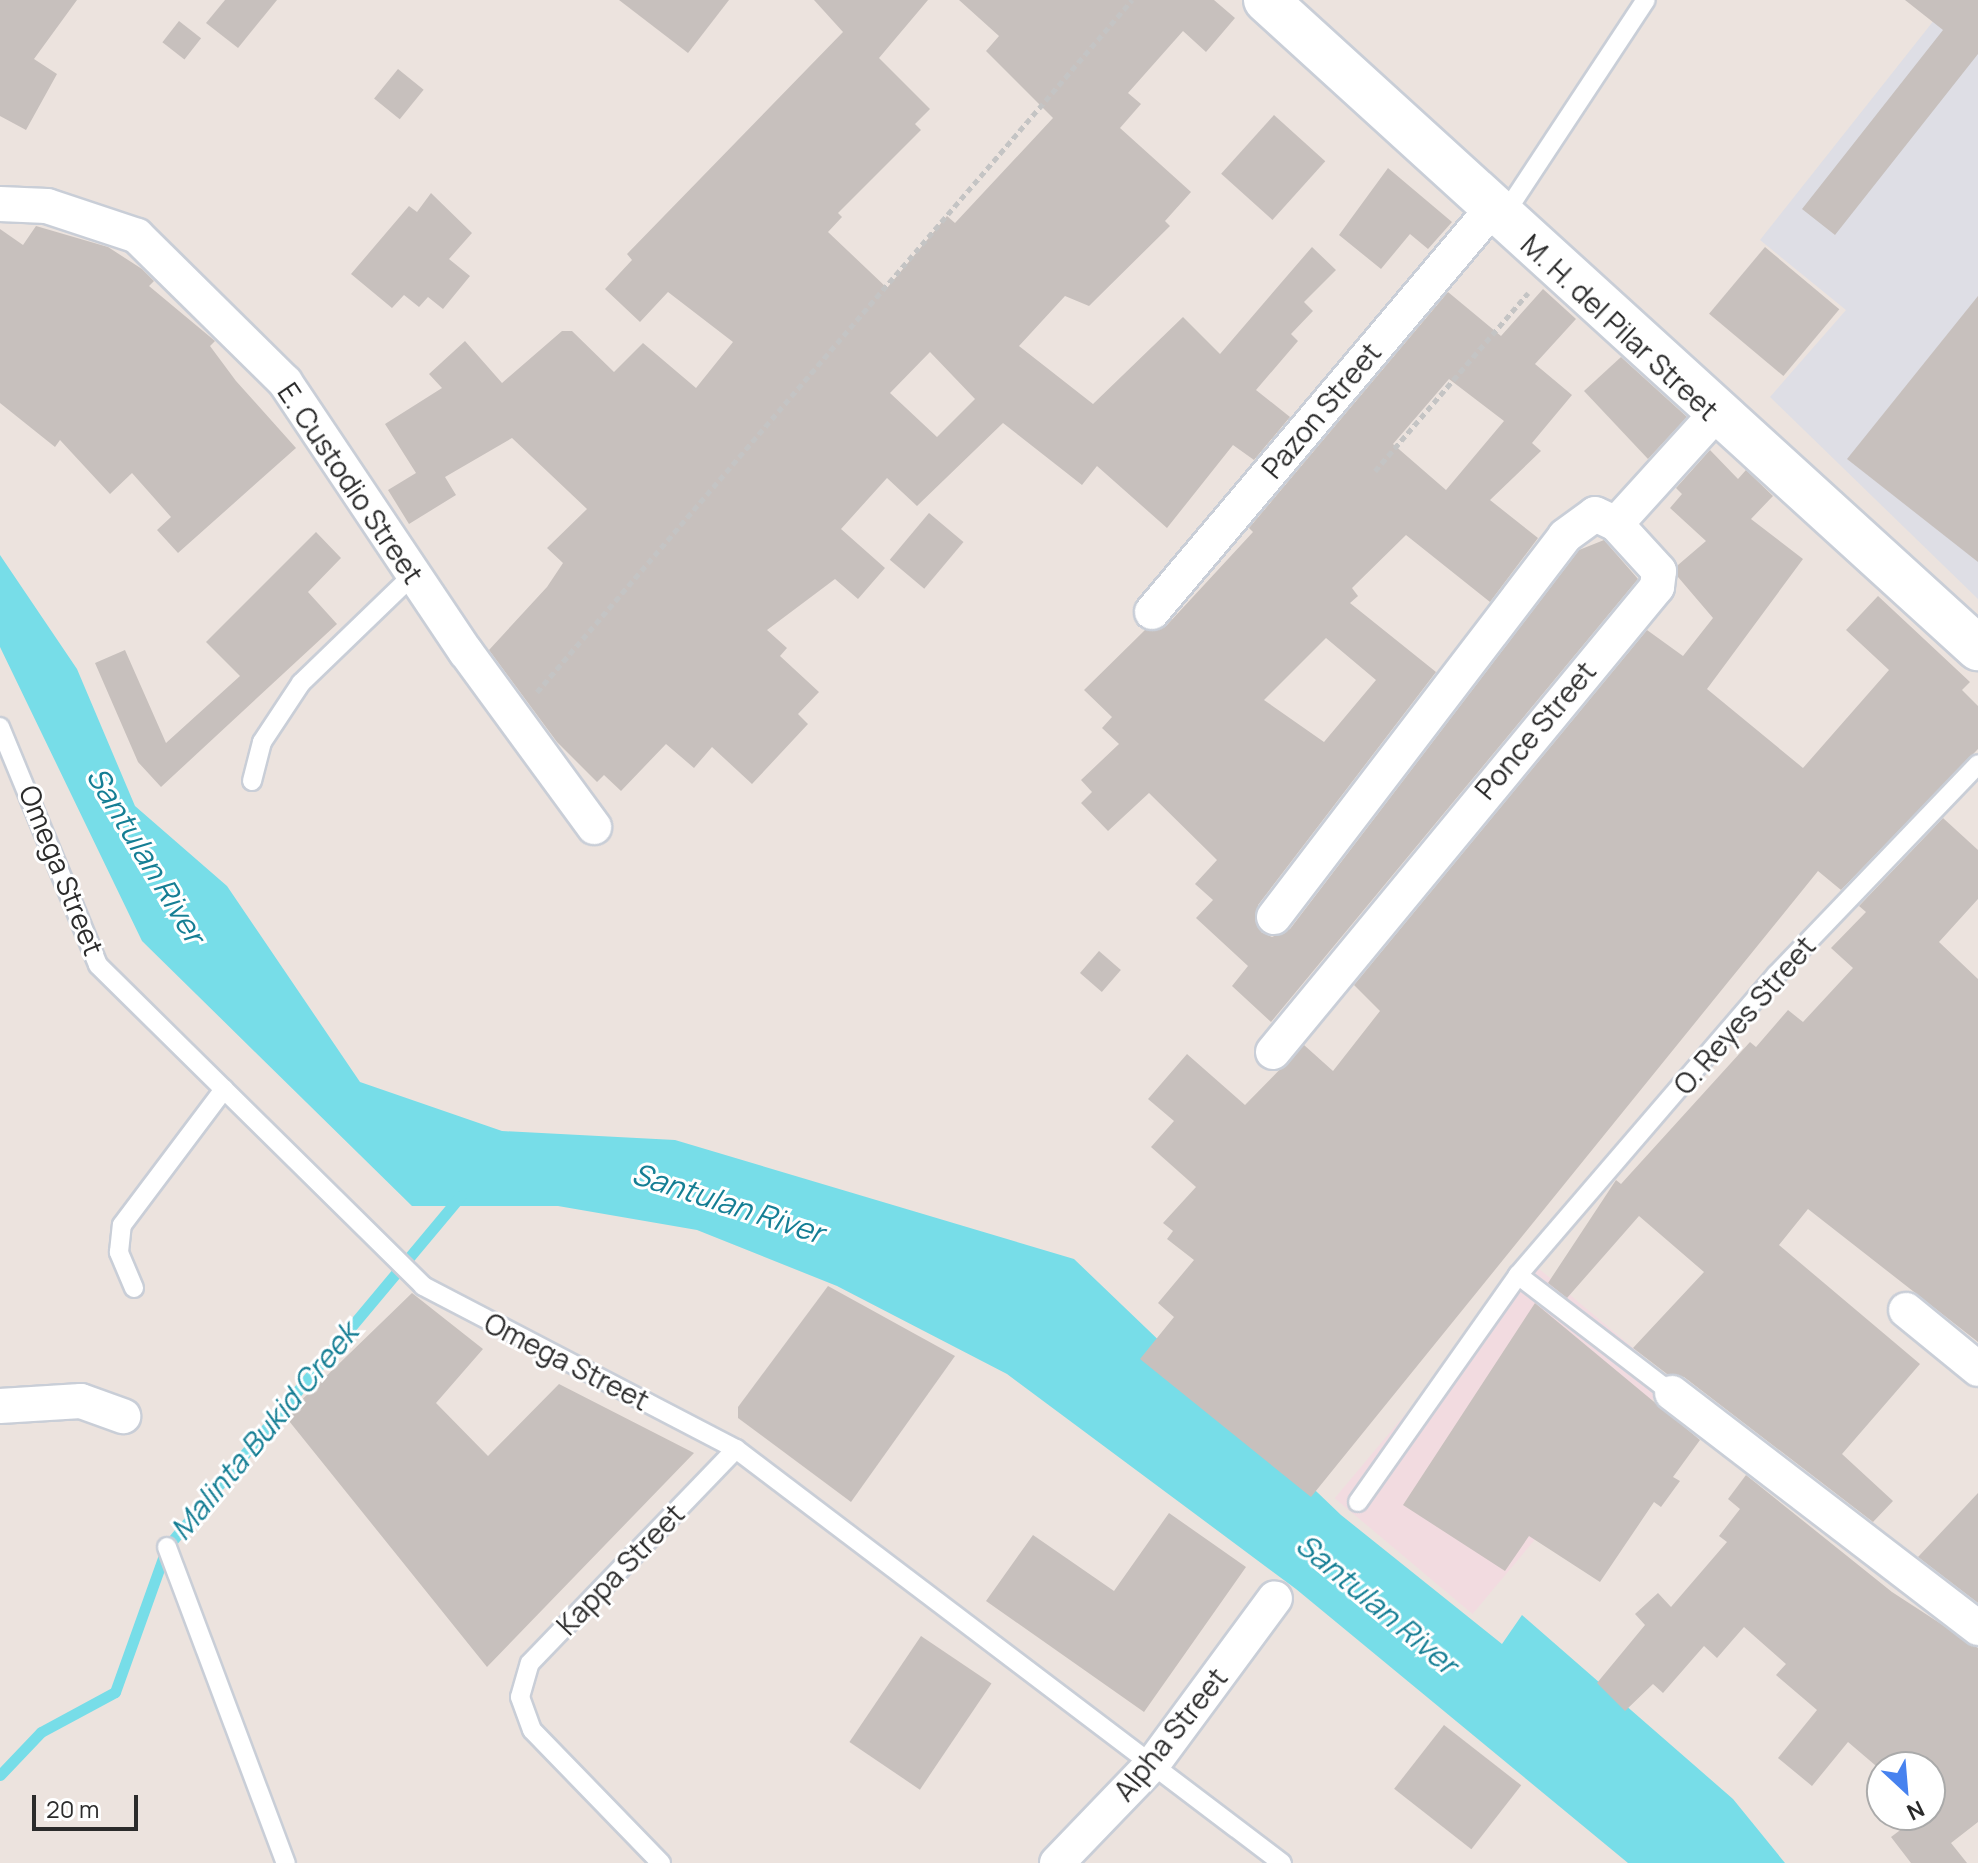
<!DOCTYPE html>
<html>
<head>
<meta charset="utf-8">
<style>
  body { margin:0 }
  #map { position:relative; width:1978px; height:1863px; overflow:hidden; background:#ece3de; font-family:Manrope,sans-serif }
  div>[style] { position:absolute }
  .industrial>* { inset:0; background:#dedee5 }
  .medical>* { inset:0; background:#f2dbe0; transform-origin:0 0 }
  .water>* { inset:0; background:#77dde8 }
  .stream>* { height:11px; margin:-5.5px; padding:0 5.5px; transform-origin:5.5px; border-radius:5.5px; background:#77dde8 }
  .building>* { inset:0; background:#c7c0bd; transform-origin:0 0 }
  .path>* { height:5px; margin-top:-2.5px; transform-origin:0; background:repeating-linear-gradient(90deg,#c4c4c4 0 6px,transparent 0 10px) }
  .roads { filter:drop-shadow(2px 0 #c9ced7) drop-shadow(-2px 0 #c9ced7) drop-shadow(0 2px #c9ced7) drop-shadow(0 -2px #c9ced7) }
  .service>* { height:18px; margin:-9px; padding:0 9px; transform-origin:9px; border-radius:9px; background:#fff }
  .minor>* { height:34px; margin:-17px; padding:0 17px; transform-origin:17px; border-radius:17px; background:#fff }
  .secondary>* { height:44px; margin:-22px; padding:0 22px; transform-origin:22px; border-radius:22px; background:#fff }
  span { translate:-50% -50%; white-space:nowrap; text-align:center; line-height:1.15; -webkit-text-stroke:6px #fff; paint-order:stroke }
  .street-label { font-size:28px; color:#2b2b2b }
  .water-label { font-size:30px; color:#157e94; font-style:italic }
  .north { position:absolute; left:1866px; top:1751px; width:80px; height:80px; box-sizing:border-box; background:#fff; border:2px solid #aaa; border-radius:50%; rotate:154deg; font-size:22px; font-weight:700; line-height:32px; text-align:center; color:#2b2b2b }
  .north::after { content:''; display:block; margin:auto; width:28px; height:36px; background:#4782ef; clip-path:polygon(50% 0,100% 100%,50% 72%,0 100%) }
  .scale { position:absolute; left:32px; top:1795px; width:106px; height:36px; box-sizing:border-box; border:4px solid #2b2b2b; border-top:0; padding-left:10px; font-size:24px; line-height:28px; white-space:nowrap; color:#2b2b2b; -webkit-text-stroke:6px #fff; paint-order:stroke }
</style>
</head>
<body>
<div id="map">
  <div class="industrial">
    <i style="clip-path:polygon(1950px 0,1978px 0,1978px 599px,1770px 397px,1846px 310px,1760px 240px)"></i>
  </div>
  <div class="medical">
    <i style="left:1532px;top:1263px;width:180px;height:307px;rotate:40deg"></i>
  </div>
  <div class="water">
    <i style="clip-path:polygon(0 555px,77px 669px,135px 806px,227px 886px,360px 1082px,502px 1131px,675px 1140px,1074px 1259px,1341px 1515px,1502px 1644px,1522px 1615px,1733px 1799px,1785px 1863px,1628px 1863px,1296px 1589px,1007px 1374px,837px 1286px,697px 1230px,558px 1206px,412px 1206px,142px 941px,0 647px)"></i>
  </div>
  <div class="stream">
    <i style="left:0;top:1775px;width:59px;rotate:-46.4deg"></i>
    <i style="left:41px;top:1732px;width:84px;rotate:-28.4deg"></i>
    <i style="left:115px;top:1692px;width:154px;rotate:-70.3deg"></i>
    <i style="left:167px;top:1547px;width:458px;rotate:-50.1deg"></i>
  </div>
  <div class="building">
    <i style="clip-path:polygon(0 0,77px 0,34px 59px,57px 74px,26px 130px,0 116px)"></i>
    <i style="clip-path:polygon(225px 0,277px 0,238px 48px,206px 23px)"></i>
    <i style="clip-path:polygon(619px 0,729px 0,688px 53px)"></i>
    <i style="clip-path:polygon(evenodd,814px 0,928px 0,879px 58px,930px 109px,915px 124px,921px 130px,838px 213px,842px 217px,828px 232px,887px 288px,947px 216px,955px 223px,1053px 118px,986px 51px,999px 36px,959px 0,1214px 0,1235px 18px,1206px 52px,1183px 31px,1128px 93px,1141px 104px,1120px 128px,1191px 192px,1165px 221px,1170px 226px,1089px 306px,1065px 296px,1019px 346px,1093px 404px,1183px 317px,1220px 354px,1312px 247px,1336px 270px,1304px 302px,1313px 311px,1291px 334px,1298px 341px,1256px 390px,1290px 417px,1254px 460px,1233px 445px,1167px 528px,1097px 466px,1082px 485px,1003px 423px,917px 506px,887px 478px,841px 529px,885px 568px,858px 599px,835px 579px,767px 630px,787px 648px,780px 656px,819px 692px,798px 714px,808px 724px,752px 784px,712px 747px,694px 768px,666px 744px,621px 791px,604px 775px,597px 782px,557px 742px,489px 650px,547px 587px,563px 563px,547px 548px,587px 509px,512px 438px,445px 477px,456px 495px,409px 524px,388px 490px,416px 473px,385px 424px,442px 388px,429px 374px,465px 341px,502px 383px,562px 331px,572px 331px,614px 372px,643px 343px,696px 388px,733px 342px,668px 292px,640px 322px,605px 289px,632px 260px,627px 254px,843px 32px,814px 0,930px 352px,975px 399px,937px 437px,890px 393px,930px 352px)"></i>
    <i style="clip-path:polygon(1905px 0,1978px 0,1978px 54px,1835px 235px,1802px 209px,1943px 30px)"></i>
    <i style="left:179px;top:21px;width:28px;height:27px;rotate:38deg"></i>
    <i style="left:398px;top:69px;width:33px;height:38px;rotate:39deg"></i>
    <i style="left:1274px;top:115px;width:69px;height:79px;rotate:42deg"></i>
    <i style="clip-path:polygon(1388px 168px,1452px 222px,1428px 249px,1410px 234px,1381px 269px,1339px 235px)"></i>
    <i style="clip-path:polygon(431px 193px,472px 233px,449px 259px,470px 276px,443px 309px,428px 297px,419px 307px,404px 295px,392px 308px,351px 274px,409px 206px,417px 212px)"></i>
    <i style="clip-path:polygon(36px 226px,108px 247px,142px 269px,154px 281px,149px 286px,215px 341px,210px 346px,236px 381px,296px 448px,178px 553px,157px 530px,171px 517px,132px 473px,110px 494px,60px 440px,55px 447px,0 403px,0 229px,23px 245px)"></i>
    <i style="left:1765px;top:247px;width:97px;height:87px;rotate:40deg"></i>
    <i style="clip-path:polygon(evenodd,1543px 289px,1576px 319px,1535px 364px,1572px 395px,1532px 443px,1541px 451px,1490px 500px,1538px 538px,1490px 602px,1406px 535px,1352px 588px,1358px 596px,1350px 603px,1436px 672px,1258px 905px,1261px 932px,1272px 937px,1290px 929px,1579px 550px,1604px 540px,1638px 579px,1271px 1022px,1232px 986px,1248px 966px,1196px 918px,1213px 900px,1195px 884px,1217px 860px,1149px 793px,1108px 831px,1081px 803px,1092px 792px,1081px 780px,1119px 744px,1102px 728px,1112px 717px,1084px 690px,1145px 630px,1167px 625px,1253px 532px,1249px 528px,1448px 292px,1501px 336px,1543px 289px,1449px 379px,1504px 421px,1446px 490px,1393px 444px,1449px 379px,1543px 289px,1326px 638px,1376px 680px,1324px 742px,1264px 700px,1326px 638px)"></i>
    <i style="clip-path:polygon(1978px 296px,1978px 562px,1847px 459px)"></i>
    <i style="clip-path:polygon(1621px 357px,1687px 417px,1648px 459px,1584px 391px)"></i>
    <i style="clip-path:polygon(1710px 450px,1738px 479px,1746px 470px,1773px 496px,1751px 519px,1803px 559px,1707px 689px,1803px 768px,1889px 670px,1846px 630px,1878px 596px,1970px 682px,1962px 690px,1978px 706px,1978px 749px,1841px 890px,1818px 871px,1311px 1497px,1140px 1359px,1174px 1317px,1158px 1303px,1194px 1260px,1167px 1239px,1173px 1231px,1163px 1223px,1196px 1187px,1151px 1147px,1174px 1121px,1148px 1099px,1187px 1054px,1245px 1105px,1304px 1045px,1333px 1071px,1380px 1011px,1354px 985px,1647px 630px,1683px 656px,1713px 618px,1678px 577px,1678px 565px,1706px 541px,1670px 508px,1682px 494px,1676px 488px)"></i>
    <i style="left:929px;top:513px;width:45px;height:61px;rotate:40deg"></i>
    <i style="clip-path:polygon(316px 532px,341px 558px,308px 592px,337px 624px,161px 787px,138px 762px,95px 663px,125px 650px,166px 743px,240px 676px,206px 642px)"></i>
    <i style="clip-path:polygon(1943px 818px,1978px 850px,1978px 899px,1939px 942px,1978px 979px,1978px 1342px,1808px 1209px,1779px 1245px,1920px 1364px,1842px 1454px,1893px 1501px,1873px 1522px,1684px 1377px,1667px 1374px,1633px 1348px,1704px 1272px,1639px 1216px,1567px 1298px,1548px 1283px,1616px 1180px,1621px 1184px,1750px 1042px,1756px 1047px,1788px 1010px,1803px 1022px,1853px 968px,1831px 948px,1866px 912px,1859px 906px)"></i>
    <i style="left:1099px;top:951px;width:29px;height:29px;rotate:41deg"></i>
    <i style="clip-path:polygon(828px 1286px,955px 1356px,851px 1502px,738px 1418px,738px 1407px)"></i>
    <i style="clip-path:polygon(412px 1293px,483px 1349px,436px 1403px,488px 1456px,559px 1384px,694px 1453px,487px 1667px,285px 1416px)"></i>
    <i style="clip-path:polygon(1535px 1303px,1700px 1440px,1673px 1477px,1680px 1481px,1661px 1507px,1654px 1502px,1600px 1582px,1529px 1536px,1505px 1571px,1403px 1505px)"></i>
    <i style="clip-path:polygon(1746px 1475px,1892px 1592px,1978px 1648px,1978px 1822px,1951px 1843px,1967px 1863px,1911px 1863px,1891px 1837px,1915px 1819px,1910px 1815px,1930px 1815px,1930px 1767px,1882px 1771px,1848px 1742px,1812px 1786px,1778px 1758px,1817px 1710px,1776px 1675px,1786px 1664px,1744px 1627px,1717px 1658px,1704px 1646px,1663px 1693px,1653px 1684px,1625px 1711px,1597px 1683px,1645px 1625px,1635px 1614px,1658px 1593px,1671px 1607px,1727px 1542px,1719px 1536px,1740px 1509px,1728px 1499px)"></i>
    <i style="clip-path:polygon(1978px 1493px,1978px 1603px,1918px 1557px)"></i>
    <i style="clip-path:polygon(1169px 1513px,1246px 1567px,1144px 1712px,986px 1601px,1033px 1535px,1114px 1591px)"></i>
    <i style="left:921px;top:1636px;width:85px;height:128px;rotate:34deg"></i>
    <i style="left:1444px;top:1725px;width:98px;height:81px;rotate:38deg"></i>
  </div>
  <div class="path">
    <i style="left:1375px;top:471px;width:235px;rotate:-49.3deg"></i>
    <i style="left:537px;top:692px;width:913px;rotate:-49.31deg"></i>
  </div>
  <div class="roads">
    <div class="service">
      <i style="left:1502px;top:218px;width:261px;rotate:-56.6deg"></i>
      <i style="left:0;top:727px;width:257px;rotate:67.6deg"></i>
      <i style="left:98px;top:965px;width:457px;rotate:44.6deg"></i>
      <i style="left:423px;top:1286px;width:353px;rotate:27.5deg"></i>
      <i style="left:736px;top:1449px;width:685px;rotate:37.17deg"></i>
      <i style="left:252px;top:781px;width:40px;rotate:-75.6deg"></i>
      <i style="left:262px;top:742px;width:71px;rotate:-56.5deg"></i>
      <i style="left:301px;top:683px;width:157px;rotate:-44deg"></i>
      <i style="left:1518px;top:1275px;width:194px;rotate:37.5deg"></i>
      <i style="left:134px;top:1288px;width:39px;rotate:-113deg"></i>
      <i style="left:119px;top:1252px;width:27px;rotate:-84deg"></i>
      <i style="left:122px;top:1225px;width:170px;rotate:-53.1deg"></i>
      <i style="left:1358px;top:1502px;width:278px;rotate:-54.8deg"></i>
      <i style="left:1518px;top:1275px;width:396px;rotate:-49.3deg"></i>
      <i style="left:1776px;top:975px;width:292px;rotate:-46.2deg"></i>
      <i style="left:167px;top:1547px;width:338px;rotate:69.4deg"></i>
      <i style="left:661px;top:1863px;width:185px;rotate:-134.1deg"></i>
      <i style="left:532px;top:1730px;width:35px;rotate:-110deg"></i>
      <i style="left:520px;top:1697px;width:35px;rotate:-74deg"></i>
      <i style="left:530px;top:1663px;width:297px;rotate:-46.1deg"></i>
    </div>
    <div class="minor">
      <i style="left:0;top:204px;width:47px;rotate:2.4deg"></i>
      <i style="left:47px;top:206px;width:95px;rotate:18.4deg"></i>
      <i style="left:137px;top:236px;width:208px;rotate:44.6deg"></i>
      <i style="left:285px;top:382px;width:325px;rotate:56.2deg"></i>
      <i style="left:466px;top:652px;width:217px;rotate:53.8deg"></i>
      <i style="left:1152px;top:612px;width:527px;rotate:-49.85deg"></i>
      <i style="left:1274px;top:917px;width:479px;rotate:-52.6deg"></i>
      <i style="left:1565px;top:536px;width:37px;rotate:-36deg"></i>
      <i style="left:1595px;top:514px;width:23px;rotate:25deg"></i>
      <i style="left:1273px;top:1052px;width:603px;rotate:-50.45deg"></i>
      <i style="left:1657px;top:587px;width:16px;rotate:-83deg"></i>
      <i style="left:1659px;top:571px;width:64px;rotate:-132.5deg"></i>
      <i style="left:1616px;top:524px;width:147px;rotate:-47.8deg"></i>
      <i style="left:1906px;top:1310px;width:93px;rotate:39.3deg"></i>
      <i style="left:1672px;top:1393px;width:386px;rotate:37.5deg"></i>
      <i style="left:0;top:1406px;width:81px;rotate:-3.5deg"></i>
      <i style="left:81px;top:1401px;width:45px;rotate:19.7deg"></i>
      <i style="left:1057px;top:1863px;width:141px;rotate:-46.1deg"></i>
      <i style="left:1155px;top:1761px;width:202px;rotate:-53.6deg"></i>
    </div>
    <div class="secondary">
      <i style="left:1266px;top:0;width:963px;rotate:42.31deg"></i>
    </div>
  </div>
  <div class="street-label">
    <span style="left:1620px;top:327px;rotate:43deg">M. H. del Pilar Street</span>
    <span style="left:1321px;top:410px;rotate:-50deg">Pazon Street</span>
    <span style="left:351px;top:483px;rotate:56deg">E. Custodio Street</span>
    <span style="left:1535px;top:730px;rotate:-50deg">Ponce Street</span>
    <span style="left:62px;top:870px;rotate:68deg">Omega Street</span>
    <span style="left:1744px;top:1015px;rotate:-49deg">O. Reyes Street</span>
    <span style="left:567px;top:1361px;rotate:27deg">Omega Street</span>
    <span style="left:620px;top:1569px;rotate:-46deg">Kappa Street</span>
    <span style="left:1170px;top:1734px;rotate:-51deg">Alpha Street</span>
  </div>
  <div class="water-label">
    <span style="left:146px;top:855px;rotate:59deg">Santulan River</span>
    <span style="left:728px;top:1203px;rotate:18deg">Santulan River</span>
    <span style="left:264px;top:1431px;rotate:-50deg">Malinta Bukid Creek</span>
    <span style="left:1377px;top:1604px;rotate:40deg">Santulan River</span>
  </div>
  <div class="north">N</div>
  <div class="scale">20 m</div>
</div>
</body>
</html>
